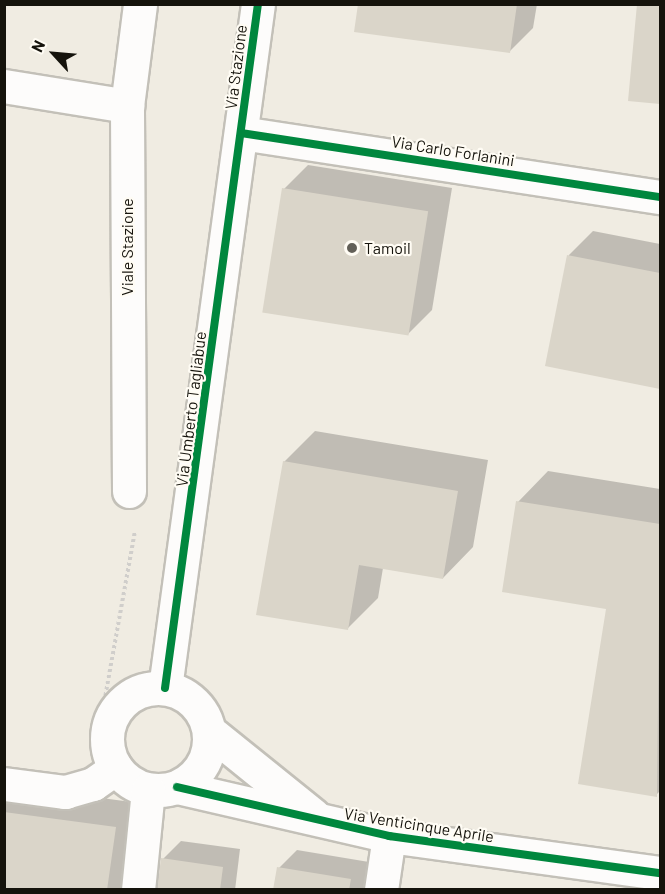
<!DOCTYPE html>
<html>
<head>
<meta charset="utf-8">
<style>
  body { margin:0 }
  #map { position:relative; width:665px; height:894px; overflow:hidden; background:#f0ece2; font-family:Barlow,sans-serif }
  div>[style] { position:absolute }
  .shadow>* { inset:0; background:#0003 }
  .building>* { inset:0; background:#dad5c9; transform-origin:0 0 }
  .path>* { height:4px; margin-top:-2px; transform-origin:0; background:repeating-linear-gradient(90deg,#d0cecb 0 3px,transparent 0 6px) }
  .roads { filter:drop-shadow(2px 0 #c3c0b8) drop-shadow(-2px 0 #c3c0b8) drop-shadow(0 2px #c3c0b8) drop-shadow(0 -2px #c3c0b8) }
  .minor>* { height:33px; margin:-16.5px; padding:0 16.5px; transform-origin:16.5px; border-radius:16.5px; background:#fdfcfb }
  .minor>.ring { margin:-16.5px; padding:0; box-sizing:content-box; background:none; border:33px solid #fdfcfb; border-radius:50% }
  .cycleway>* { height:8px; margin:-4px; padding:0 4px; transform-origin:4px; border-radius:4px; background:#00873e }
  .dots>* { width:16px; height:16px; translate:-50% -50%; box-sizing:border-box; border:3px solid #fffcf4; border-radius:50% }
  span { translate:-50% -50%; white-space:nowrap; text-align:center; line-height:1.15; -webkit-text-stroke:4.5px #fffcf4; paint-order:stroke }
  .street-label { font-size:16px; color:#15130c }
  .poi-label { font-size:16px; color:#15130c }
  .left { translate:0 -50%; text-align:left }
  .frame { position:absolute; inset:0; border:6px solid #15130c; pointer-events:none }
  .north { position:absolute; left:24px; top:24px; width:60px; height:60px; -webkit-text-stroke:4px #fffcf4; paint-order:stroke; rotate:296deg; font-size:16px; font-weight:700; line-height:24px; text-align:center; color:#15130c }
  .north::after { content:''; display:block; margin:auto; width:21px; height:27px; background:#15130c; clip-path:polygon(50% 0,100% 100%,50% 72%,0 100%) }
</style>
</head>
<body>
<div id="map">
  <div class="shadow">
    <i style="clip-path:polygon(360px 4px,537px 4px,533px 28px,509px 52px)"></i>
    <i style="clip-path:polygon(638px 4px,660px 4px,660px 103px,630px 100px)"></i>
    <i style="clip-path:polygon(308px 165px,452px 188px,432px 310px,408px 334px,284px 189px)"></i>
    <i style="clip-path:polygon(593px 231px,660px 244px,660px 387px,547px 365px,569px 255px)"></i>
    <i style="clip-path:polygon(315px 431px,488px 460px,473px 547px,443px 578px,383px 568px,378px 598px,347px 629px,284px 462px)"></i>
    <i style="clip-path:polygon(548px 471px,660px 489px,660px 791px,656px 795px,608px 608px,518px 502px)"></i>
    <i style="clip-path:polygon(4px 785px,139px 803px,127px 890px,4px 887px)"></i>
    <i style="clip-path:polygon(181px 841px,240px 849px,235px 890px,158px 890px,163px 859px)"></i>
    <i style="clip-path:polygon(297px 850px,369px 862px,364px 890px,275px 890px,279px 868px)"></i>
  </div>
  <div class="building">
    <i style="clip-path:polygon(358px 4px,517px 4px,510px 53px,354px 32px)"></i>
    <i style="clip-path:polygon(637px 4px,660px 4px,660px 104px,628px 101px)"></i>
    <i style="left:282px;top:188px;width:148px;height:126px;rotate:9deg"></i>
    <i style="clip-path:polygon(567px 255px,660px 273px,660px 389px,545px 366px)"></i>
    <i style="clip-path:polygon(283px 461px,458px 491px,443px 579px,359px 565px,348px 630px,256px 615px)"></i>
    <i style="clip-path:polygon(516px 501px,660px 524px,657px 797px,578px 784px,606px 609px,502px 592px)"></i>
    <i style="clip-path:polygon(4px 812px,116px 827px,107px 890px,4px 888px)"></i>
    <i style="clip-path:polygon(161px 858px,223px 867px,220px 890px,157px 890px)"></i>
    <i style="clip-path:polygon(277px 867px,351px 879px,349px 890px,273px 890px)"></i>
  </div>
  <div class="path">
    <i style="left:99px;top:731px;width:203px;rotate:-79.8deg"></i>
  </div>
  <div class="roads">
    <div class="minor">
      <i style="left:4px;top:86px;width:125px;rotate:9.2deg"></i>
      <i style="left:241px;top:133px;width:424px;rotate:8.7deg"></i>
      <i style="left:129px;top:491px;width:385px;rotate:-90.3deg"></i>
      <i style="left:127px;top:106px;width:103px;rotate:-82.7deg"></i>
      <i style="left:165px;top:688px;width:690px;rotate:-82.26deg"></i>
      <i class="ring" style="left:107px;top:688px;width:69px;height:69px"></i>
      <i style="left:209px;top:731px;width:134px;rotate:38.9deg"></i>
      <i style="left:4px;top:784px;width:62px;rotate:7.5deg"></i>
      <i style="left:65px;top:792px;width:29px;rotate:-16deg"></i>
      <i style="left:93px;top:784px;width:28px;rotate:-35deg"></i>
      <i style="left:177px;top:787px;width:218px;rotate:13deg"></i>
      <i style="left:389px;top:836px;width:274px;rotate:7.8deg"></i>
      <i style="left:138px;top:890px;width:101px;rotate:-84.3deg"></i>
      <i style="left:381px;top:890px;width:55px;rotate:-81.6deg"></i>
    </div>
  </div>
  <div class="cycleway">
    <i style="left:241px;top:133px;width:424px;rotate:8.7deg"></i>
    <i style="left:165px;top:688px;width:690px;rotate:-82.26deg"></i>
    <i style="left:177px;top:787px;width:218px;rotate:13deg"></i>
    <i style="left:389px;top:836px;width:274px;rotate:7.8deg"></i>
  </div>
  <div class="dots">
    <i style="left:352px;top:248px;background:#625f57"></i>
  </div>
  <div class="street-label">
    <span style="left:236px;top:67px;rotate:-83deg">Via Stazione</span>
    <span style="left:453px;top:151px;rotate:9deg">Via Carlo Forlanini</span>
    <span style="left:127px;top:247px;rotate:-90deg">Viale Stazione</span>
    <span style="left:191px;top:409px;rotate:-83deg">Via Umberto Tagliabue</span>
    <span style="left:419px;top:825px;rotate:9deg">Via Venticinque Aprile</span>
  </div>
  <div class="poi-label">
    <span class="left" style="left:364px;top:248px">Tamoil</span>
  </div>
  <div class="frame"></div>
  <div class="north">N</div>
</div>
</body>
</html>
